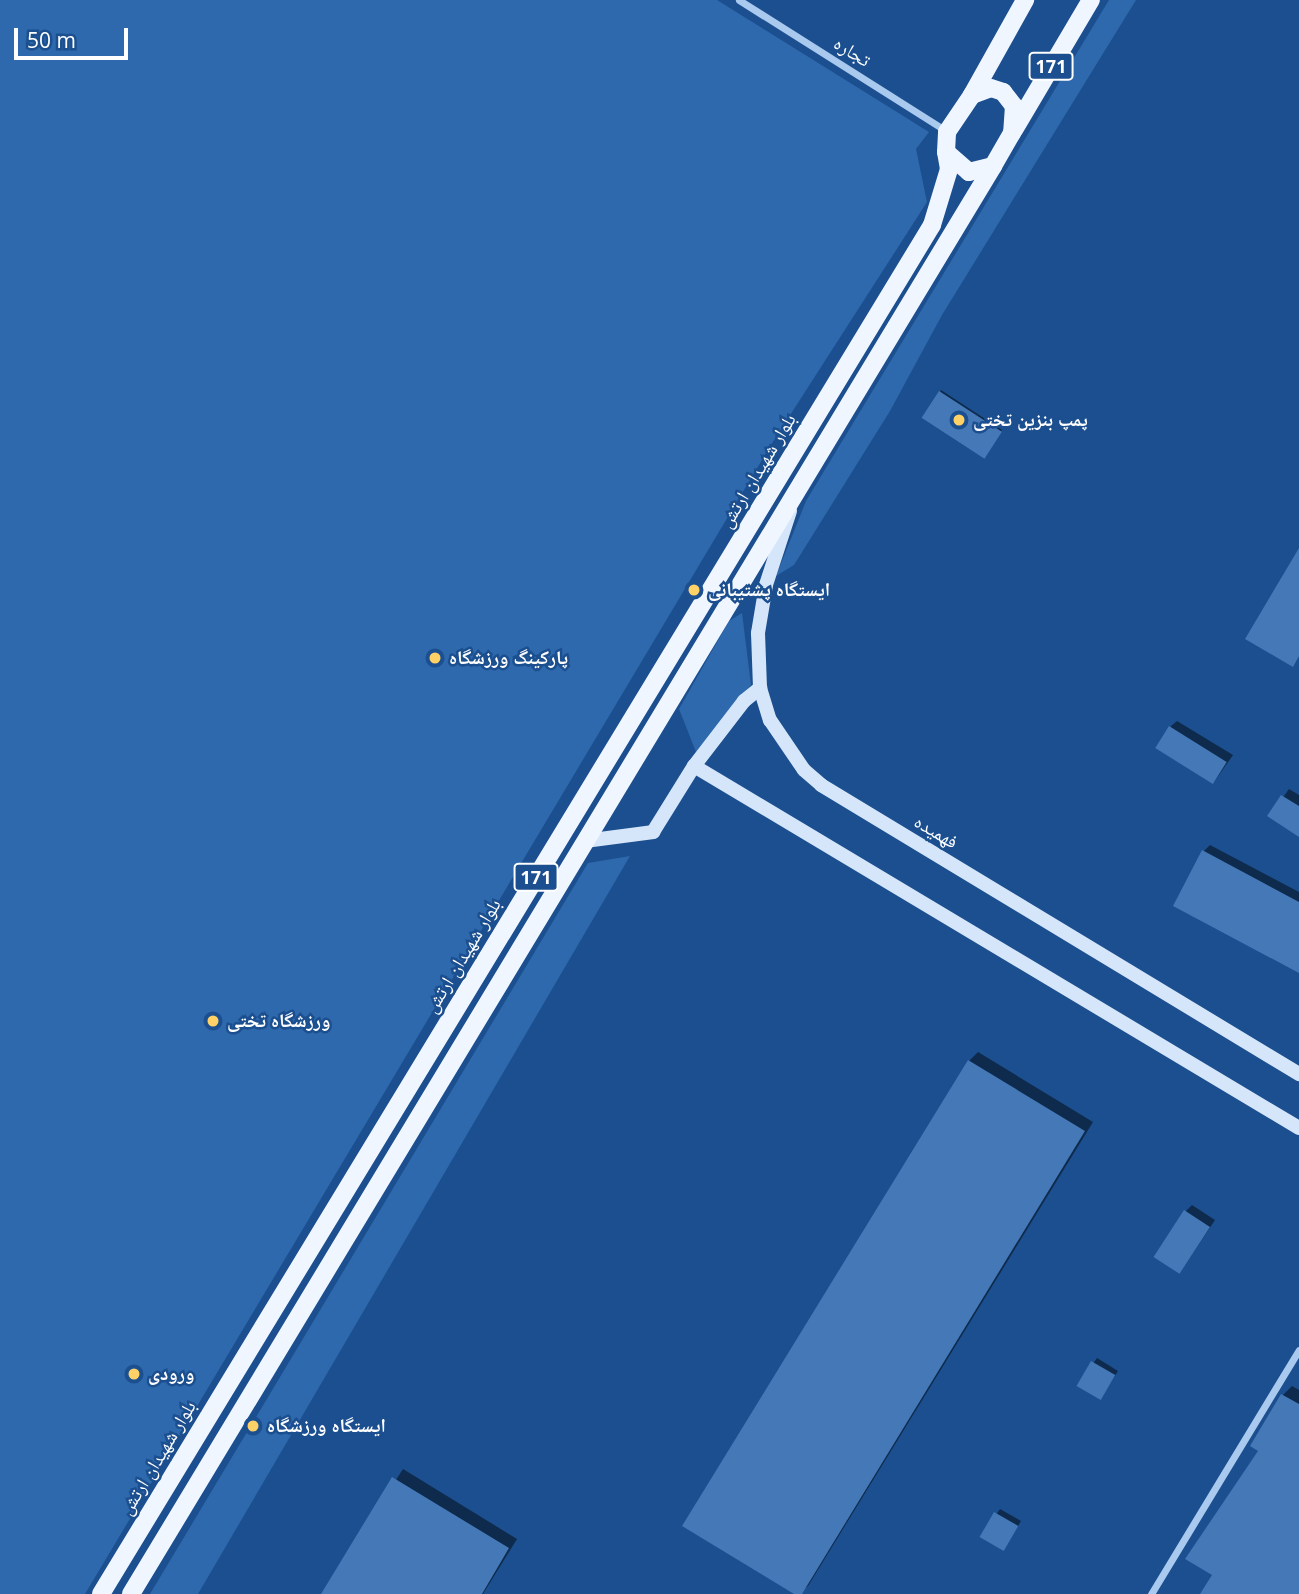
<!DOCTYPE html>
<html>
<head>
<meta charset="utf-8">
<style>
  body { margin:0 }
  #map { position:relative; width:1299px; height:1594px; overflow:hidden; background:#1b4f8f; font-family:"Open Sans","Noto Naskh Arabic",sans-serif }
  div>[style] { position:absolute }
  .green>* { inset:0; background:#2e69ad }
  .shadow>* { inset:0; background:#0007 }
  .building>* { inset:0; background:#4478b7; transform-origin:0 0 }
  .street>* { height:7px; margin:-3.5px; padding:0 3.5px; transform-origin:3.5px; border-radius:3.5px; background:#a9c9ee }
  .secondary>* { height:14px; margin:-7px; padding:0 7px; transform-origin:7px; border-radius:7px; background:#d6e6fa }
  .primary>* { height:18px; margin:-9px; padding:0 9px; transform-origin:9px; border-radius:9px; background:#f0f6ff }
  .dots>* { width:19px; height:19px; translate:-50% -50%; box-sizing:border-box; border:4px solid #1b4f8f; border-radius:50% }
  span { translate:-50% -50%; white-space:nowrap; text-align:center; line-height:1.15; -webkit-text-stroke:5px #1b4f8f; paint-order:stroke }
  .shield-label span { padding:2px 5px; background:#1b4f8f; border:2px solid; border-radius:5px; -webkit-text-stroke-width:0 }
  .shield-label { font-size:18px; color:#fff; font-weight:700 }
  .street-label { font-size:19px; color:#fff }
  .poi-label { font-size:19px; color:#fff; font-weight:700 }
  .left { translate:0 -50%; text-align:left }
  .scale { position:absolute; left:14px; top:28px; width:114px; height:32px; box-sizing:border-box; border:4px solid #fff; border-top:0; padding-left:9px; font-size:21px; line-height:24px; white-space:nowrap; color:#fff; -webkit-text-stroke:5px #1b4f8f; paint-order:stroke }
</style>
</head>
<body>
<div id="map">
  <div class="green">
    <i style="clip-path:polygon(0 0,717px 0,929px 132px,916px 149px,927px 202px,769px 448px,85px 1594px,0 1594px)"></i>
    <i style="clip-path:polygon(1109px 0,1136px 0,942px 315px,890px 411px,794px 565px,776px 576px,806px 501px)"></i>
    <i style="clip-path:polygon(742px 613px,751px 685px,696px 752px,679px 709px,729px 621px)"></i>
    <i style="clip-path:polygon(630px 856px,198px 1594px,150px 1594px,588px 863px)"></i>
  </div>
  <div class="shadow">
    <i style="clip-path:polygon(941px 390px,1002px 430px,986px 455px,940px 392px)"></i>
    <i style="clip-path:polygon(1177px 721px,1233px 755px,1214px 782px,1170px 727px)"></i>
    <i style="clip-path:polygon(1289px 789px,1299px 795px,1299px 834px,1270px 816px)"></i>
    <i style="clip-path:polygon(1210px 845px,1299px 892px,1299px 970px,1203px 852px)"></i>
    <i style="clip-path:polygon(978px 1052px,1093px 1122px,808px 1586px,797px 1594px,969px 1061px)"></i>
    <i style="clip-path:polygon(1192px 1205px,1215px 1220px,1181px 1271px,1185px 1212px)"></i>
    <i style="clip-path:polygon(1097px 1358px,1118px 1371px,1103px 1394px,1078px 1385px)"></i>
    <i style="clip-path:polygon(1292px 1386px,1299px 1390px,1299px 1594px,1202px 1594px,1214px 1575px,1283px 1395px)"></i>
    <i style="clip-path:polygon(403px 1469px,517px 1539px,483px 1594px,323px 1594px)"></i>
    <i style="clip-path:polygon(1000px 1509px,1021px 1521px,1006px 1546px,982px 1536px)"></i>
  </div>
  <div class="building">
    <i style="left:939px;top:391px;width:75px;height:32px;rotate:33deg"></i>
    <i style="clip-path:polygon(1299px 548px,1299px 656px,1293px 667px,1245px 639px)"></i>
    <i style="left:1169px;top:726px;width:68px;height:26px;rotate:32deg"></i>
    <i style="clip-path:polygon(1281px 795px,1299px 806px,1299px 837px,1267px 816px)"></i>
    <i style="clip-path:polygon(1202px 850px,1299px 902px,1299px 973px,1173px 906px)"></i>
    <i style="clip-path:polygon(968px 1060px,1085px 1131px,802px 1594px,794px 1594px,682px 1526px)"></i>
    <i style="left:1184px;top:1210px;width:31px;height:56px;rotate:33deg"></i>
    <i style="left:1091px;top:1361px;width:28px;height:29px;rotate:30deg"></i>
    <i style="clip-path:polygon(1281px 1394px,1299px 1404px,1299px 1594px,1200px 1594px,1212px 1575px,1185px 1559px,1258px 1451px,1250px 1446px)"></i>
    <i style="clip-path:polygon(392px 1477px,509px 1548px,482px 1594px,321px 1594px)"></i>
    <i style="left:994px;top:1512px;width:28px;height:29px;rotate:30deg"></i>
  </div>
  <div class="street">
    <i style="left:739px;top:0;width:245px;rotate:32.3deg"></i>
    <i style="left:1151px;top:1594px;width:285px;rotate:-58.8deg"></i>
  </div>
  <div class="secondary">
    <i style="left:790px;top:511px;width:78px;rotate:108deg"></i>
    <i style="left:766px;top:585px;width:49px;rotate:99.5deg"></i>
    <i style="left:758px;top:633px;width:55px;rotate:87.9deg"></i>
    <i style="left:760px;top:688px;width:34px;rotate:73deg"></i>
    <i style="left:770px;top:720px;width:60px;rotate:55.8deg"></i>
    <i style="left:804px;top:770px;width:23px;rotate:41deg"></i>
    <i style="left:821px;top:785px;width:559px;rotate:31.16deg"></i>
    <i style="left:694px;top:766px;width:705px;rotate:30.89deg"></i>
    <i style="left:585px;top:841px;width:69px;rotate:-7.5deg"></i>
    <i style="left:653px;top:832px;width:78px;rotate:-58.2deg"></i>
    <i style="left:694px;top:766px;width:82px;rotate:-52.4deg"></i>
    <i style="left:744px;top:701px;width:21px;rotate:-39deg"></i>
  </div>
  <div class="primary">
    <i style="left:991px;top:88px;width:13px;rotate:18deg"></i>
    <i style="left:1003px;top:92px;width:18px;rotate:52deg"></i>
    <i style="left:1014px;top:106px;width:27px;rotate:94deg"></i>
    <i style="left:1012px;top:133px;width:38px;rotate:120deg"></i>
    <i style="left:993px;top:166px;width:25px;rotate:166deg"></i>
    <i style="left:969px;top:172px;width:30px;rotate:-139deg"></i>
    <i style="left:946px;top:152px;width:20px;rotate:-87deg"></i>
    <i style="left:947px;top:132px;width:45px;rotate:-56deg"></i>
    <i style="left:972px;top:95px;width:20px;rotate:-20deg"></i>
    <i style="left:972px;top:95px;width:109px;rotate:-60.8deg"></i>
    <i style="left:1014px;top:130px;width:151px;rotate:-59.4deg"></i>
    <i style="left:101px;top:1594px;width:1601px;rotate:-58.74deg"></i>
    <i style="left:932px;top:225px;width:59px;rotate:-73.1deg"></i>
    <i style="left:949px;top:169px;width:17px;rotate:-100deg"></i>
    <i style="left:131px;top:1594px;width:1668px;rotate:-58.88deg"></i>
  </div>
  <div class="dots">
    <i style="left:959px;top:420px;background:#ffd166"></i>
    <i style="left:694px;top:590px;background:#ffd166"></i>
    <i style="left:435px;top:658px;background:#ffd166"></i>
    <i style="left:213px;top:1021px;background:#ffd166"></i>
    <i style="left:134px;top:1374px;background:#ffd166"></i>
    <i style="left:253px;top:1426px;background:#ffd166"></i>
  </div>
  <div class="shield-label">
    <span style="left:1051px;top:66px">171</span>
    <span style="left:536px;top:877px">171</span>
  </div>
  <div class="street-label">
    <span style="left:852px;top:52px;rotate:32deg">تجاره</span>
    <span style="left:758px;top:471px;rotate:-59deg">بلوار شهیدان ارتش</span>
    <span style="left:936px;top:832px;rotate:31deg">فهمیده</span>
    <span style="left:463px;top:956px;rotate:-59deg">بلوار شهیدان ارتش</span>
    <span style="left:158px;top:1458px;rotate:-59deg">بلوار شهیدان ارتش</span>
  </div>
  <div class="poi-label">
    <span class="left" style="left:973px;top:420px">پمپ بنزین تختی</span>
    <span class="left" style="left:708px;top:590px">ایستگاه پشتیبانی</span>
    <span class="left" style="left:449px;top:658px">پارکینگ ورزشگاه</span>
    <span class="left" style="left:227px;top:1021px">ورزشگاه تختی</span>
    <span class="left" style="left:148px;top:1374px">ورودی</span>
    <span class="left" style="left:267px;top:1426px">ایستگاه ورزشگاه</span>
  </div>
  <div class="scale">50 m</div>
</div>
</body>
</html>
